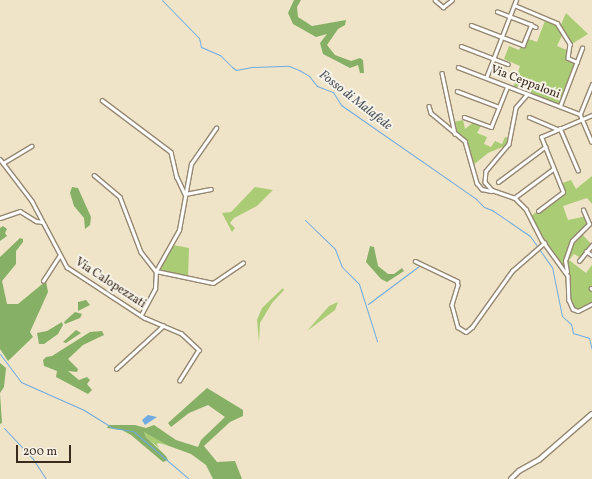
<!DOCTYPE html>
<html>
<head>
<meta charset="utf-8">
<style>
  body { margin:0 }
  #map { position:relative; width:592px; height:479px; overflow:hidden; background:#efe4c7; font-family:Vollkorn,serif }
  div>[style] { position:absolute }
  .green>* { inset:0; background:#a9cc75 }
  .forest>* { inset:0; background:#86b066 }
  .water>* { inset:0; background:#71abe1 }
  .stream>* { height:1px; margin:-0.5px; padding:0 0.5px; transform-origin:0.5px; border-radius:0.5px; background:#71abe1 }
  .roads { filter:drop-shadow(1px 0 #958772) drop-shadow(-1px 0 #958772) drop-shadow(0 1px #958772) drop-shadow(0 -1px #958772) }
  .minor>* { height:2.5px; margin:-1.25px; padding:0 1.25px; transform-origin:1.25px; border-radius:1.25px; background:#fff }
  .major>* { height:3.5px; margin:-1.75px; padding:0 1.75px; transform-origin:1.75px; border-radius:1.75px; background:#fff }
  span { translate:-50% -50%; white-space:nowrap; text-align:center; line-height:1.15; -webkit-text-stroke:4px #f7f3e8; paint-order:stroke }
  .street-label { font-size:12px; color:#3b2a1e }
  .water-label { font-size:13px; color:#4e5762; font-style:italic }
  .scale { position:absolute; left:16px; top:445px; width:55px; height:18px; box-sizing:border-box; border:2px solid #3b2a1e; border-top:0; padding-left:5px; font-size:12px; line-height:14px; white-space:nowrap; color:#3b2a1e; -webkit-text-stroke:3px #f7f3e8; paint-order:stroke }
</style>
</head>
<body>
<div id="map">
  <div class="green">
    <i style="clip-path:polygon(566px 13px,588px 34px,570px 45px,563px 33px,557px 46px,569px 51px,567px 57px,577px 62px,560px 106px,513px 89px,520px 66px,504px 59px,509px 46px,519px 50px,526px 38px,537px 42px,546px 18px,561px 25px)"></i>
    <i style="clip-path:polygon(463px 120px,465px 129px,475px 121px,482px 124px,477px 133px,487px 137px,484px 144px,491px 147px,495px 141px,502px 144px,505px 137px,511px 139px,506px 148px,502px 147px,488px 153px,472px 166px,467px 143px,456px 134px,453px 122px)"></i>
    <i style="clip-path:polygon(592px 176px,592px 204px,587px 198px,563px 206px,568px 220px,587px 216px,589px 222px,580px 232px,592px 245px,581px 258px,574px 254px,569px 260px,586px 273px,592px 265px,592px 303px,580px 310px,574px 310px,570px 302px,568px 276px,544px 243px,531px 216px,561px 194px,560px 184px,571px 180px,576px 189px)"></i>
    <i style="clip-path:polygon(255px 187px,273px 190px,257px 206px,234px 218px,230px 223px,235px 228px,232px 232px,222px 213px,231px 212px)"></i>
    <i style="clip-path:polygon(173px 245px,189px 248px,188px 279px,158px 269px)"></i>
    <i style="clip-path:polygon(283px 288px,284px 290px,272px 303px,260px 323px,259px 342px,257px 320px,262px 308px)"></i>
    <i style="clip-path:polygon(338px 302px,335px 310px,307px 331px,329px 306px)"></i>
    <i style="clip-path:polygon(144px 432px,154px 435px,169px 446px,159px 443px,157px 444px,159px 448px,146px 437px)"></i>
  </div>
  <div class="forest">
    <i style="clip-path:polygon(294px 0,301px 0,297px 7px,298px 17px,312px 26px,346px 20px,345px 25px,338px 29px,327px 45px,335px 55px,351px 61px,360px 58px,363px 60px,364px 73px,360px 73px,358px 65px,350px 68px,323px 54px,320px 43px,327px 34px,316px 37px,293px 24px,288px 13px)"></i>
    <i style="clip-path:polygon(72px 187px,78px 188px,91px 217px,90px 225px,85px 229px,84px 218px,74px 206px,70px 193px)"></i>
    <i style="clip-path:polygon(3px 226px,7px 229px,5px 233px,7px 236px,0 241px,0 228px)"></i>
    <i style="clip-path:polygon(20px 238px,23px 239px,23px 242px,16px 251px,16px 264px,2px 281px,7px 304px,18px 304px,46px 281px,48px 292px,30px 332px,33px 337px,8px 361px,0 349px,0 257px)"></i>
    <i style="clip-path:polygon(370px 246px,374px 247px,378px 266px,388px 274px,394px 274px,402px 268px,404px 271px,387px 282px,381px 279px,366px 262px)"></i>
    <i style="clip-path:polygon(86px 300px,90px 305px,78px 311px,78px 302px)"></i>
    <i style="clip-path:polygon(75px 312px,82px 314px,80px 318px,65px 324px,64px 322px)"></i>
    <i style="clip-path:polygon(62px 322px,63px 325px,58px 334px,44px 344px,39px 344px,37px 333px,47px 331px)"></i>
    <i style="clip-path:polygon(76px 330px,81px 333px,66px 343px,63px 342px)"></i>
    <i style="clip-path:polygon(102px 331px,104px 335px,83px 345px,68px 359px,78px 369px,77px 372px,68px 371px,79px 380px,87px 377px,90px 380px,87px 384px,92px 390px,88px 394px,56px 377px,57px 371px,44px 366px,43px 360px,46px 357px,52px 356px,90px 332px)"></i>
    <i style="clip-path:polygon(0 363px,6px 368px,4px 387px,0 393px,2px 423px,0 424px)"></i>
    <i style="clip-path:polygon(207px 388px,243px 410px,243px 416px,230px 422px,204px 446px,217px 462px,235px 461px,242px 479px,213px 479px,206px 465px,191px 454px,169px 446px,144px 432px,146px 437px,166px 456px,168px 460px,163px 462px,131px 435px,122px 430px,107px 428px,109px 425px,135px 425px,146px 428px,154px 425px,176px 440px,198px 447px,201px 440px,225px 417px,208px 405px,189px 413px,171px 427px,168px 423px)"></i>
  </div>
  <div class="water">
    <i style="clip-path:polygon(148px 415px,157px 417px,145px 425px,142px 420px)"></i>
  </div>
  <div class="stream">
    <i style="left:162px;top:0;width:53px;rotate:45.8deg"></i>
    <i style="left:199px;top:38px;width:9px;rotate:77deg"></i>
    <i style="left:201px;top:47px;width:21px;rotate:23deg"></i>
    <i style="left:220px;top:55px;width:17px;rotate:45deg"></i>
    <i style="left:232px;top:67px;width:5px;rotate:37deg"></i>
    <i style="left:236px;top:70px;width:15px;rotate:-11deg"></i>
    <i style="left:251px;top:67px;width:38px;rotate:-2deg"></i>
    <i style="left:289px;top:66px;width:11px;rotate:22deg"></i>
    <i style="left:299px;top:70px;width:12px;rotate:31deg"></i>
    <i style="left:309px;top:76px;width:13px;rotate:51deg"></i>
    <i style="left:317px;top:86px;width:17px;rotate:21deg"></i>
    <i style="left:333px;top:92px;width:15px;rotate:58deg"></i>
    <i style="left:341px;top:105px;width:165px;rotate:34.8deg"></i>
    <i style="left:476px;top:199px;width:11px;rotate:45deg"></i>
    <i style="left:484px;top:207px;width:9px;rotate:21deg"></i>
    <i style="left:492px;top:210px;width:46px;rotate:34.4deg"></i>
    <i style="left:530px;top:236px;width:38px;rotate:55deg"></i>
    <i style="left:552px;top:267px;width:50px;rotate:78.5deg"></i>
    <i style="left:562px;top:316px;width:12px;rotate:42deg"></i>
    <i style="left:571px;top:324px;width:9px;rotate:77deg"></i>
    <i style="left:573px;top:333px;width:17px;rotate:17deg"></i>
    <i style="left:589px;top:338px;width:12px;rotate:76deg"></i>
    <i style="left:305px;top:220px;width:42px;rotate:44deg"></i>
    <i style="left:335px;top:249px;width:19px;rotate:69deg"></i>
    <i style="left:342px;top:267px;width:24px;rotate:45deg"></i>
    <i style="left:359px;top:284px;width:60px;rotate:72.5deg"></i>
    <i style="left:368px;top:304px;width:64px;rotate:-36.7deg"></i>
    <i style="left:0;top:354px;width:35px;rotate:53deg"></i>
    <i style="left:21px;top:382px;width:69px;rotate:24deg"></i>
    <i style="left:84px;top:410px;width:34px;rotate:32deg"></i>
    <i style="left:113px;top:428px;width:20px;rotate:9deg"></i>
    <i style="left:133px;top:431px;width:74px;rotate:40.6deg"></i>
    <i style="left:4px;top:428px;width:42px;rotate:46.9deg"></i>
    <i style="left:33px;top:459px;width:24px;rotate:57deg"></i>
    <i style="left:592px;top:440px;width:11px;rotate:90deg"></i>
  </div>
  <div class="roads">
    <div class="minor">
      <i style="left:435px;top:0;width:11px;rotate:41deg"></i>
      <i style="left:443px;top:7px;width:11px;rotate:-38deg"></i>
      <i style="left:514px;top:5px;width:47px;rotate:22.7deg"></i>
      <i style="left:557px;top:23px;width:25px;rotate:58deg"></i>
      <i style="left:570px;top:44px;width:14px;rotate:98deg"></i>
      <i style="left:568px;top:58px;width:10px;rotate:24deg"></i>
      <i style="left:471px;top:25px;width:56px;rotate:21deg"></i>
      <i style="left:523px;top:45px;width:22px;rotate:-68deg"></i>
      <i style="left:531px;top:25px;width:36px;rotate:-159deg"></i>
      <i style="left:531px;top:25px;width:5px;rotate:22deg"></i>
      <i style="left:461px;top:46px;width:50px;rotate:21deg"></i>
      <i style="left:458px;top:67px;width:131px;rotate:21.1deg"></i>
      <i style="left:580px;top:114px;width:30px;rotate:67deg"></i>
      <i style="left:442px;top:73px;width:62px;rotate:78deg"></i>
      <i style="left:486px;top:78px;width:84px;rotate:-69deg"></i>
      <i style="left:457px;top:91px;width:45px;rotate:20.9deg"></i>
      <i style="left:528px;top:94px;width:18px;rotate:131deg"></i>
      <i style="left:516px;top:108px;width:37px;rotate:101deg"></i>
      <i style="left:509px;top:144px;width:35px;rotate:130deg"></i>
      <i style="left:486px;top:171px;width:11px;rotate:95deg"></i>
      <i style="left:485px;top:182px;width:11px;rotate:49deg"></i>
      <i style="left:492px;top:190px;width:24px;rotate:19deg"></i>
      <i style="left:515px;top:198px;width:16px;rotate:45deg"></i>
      <i style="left:526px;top:209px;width:35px;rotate:63deg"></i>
      <i style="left:542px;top:240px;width:44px;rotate:54.2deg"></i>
      <i style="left:568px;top:276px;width:24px;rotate:88deg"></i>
      <i style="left:569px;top:300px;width:10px;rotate:66deg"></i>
      <i style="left:573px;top:309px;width:5px;rotate:22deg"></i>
      <i style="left:578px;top:311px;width:16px;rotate:-27deg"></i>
      <i style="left:102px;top:100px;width:86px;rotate:37deg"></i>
      <i style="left:171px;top:152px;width:26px;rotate:77deg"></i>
      <i style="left:177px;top:177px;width:19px;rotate:65deg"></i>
      <i style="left:185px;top:194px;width:26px;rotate:-11deg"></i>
      <i style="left:429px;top:106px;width:7px;rotate:74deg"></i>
      <i style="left:431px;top:113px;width:44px;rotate:39.5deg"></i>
      <i style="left:465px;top:141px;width:44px;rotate:74.1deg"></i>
      <i style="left:477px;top:183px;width:8px;rotate:50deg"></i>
      <i style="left:482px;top:189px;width:9px;rotate:13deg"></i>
      <i style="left:560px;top:106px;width:62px;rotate:-69.2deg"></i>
      <i style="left:580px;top:114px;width:32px;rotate:-68deg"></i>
      <i style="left:464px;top:117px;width:29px;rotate:20deg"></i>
      <i style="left:491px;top:127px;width:43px;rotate:-68.2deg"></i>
      <i style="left:529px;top:117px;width:30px;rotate:23deg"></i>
      <i style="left:560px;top:128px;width:46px;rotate:66.8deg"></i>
      <i style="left:0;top:159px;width:53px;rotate:52.7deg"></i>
      <i style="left:32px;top:201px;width:75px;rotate:62.1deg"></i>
      <i style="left:67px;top:267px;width:93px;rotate:33.2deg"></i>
      <i style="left:145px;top:318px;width:39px;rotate:23deg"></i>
      <i style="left:181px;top:333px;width:25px;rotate:43deg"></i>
      <i style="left:199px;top:350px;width:36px;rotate:122deg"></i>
      <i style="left:3px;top:163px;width:33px;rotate:-31deg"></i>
      <i style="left:94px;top:175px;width:34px;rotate:40deg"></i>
      <i style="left:120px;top:197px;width:59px;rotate:69.1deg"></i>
      <i style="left:141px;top:252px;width:24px;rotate:52deg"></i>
      <i style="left:156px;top:271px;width:58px;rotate:11.9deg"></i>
      <i style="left:213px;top:283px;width:36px;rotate:-34deg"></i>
      <i style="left:498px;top:182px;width:59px;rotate:-36.7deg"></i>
      <i style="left:514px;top:198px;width:49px;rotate:-36.6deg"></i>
      <i style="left:538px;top:211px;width:31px;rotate:-37deg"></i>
      <i style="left:563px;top:192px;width:59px;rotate:-111.8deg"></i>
      <i style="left:541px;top:137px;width:56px;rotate:-23.3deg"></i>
      <i style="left:0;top:218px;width:21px;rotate:-19deg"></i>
      <i style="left:20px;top:211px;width:19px;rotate:32deg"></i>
      <i style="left:36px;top:221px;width:6px;rotate:9deg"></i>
      <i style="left:586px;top:251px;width:7px;rotate:34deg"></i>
      <i style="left:415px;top:261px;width:47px;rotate:25.5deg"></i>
      <i style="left:457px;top:281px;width:4px;rotate:76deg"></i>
      <i style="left:458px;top:285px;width:21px;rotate:107deg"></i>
      <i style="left:452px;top:305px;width:23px;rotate:75deg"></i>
      <i style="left:458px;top:327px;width:9px;rotate:32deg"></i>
      <i style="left:466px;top:332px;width:8px;rotate:-40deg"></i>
      <i style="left:472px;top:327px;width:69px;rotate:-54.5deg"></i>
      <i style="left:512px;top:271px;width:43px;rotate:-41.2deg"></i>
      <i style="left:579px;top:261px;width:21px;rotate:-51deg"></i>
      <i style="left:567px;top:272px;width:11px;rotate:-100deg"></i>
      <i style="left:565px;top:261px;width:21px;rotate:-71deg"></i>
      <i style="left:572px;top:241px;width:24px;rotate:-45deg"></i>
      <i style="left:589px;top:224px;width:15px;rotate:-113deg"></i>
      <i style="left:43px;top:281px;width:30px;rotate:-57deg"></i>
      <i style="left:591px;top:288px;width:1px;rotate:45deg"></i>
      <i style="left:141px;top:315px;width:30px;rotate:-62deg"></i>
      <i style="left:155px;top:289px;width:18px;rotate:-87deg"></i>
      <i style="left:156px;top:271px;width:47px;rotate:-60.7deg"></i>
      <i style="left:179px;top:230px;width:67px;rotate:-79.7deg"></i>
      <i style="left:191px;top:164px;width:44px;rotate:-55.2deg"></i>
      <i style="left:116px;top:369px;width:64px;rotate:-42.5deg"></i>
    </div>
    <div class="major">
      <i style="left:511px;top:479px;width:11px;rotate:-45deg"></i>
      <i style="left:519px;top:471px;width:23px;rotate:-29deg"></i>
      <i style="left:539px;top:460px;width:70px;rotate:-41deg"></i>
    </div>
  </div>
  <div class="street-label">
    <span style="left:525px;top:83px;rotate:21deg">Via Ceppaloni</span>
    <span style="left:110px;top:284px;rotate:33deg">Via Calopezzati</span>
  </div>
  <div class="water-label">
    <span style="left:355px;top:101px;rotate:38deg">Fosso di Malafede</span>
  </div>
  <div class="scale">200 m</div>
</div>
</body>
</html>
